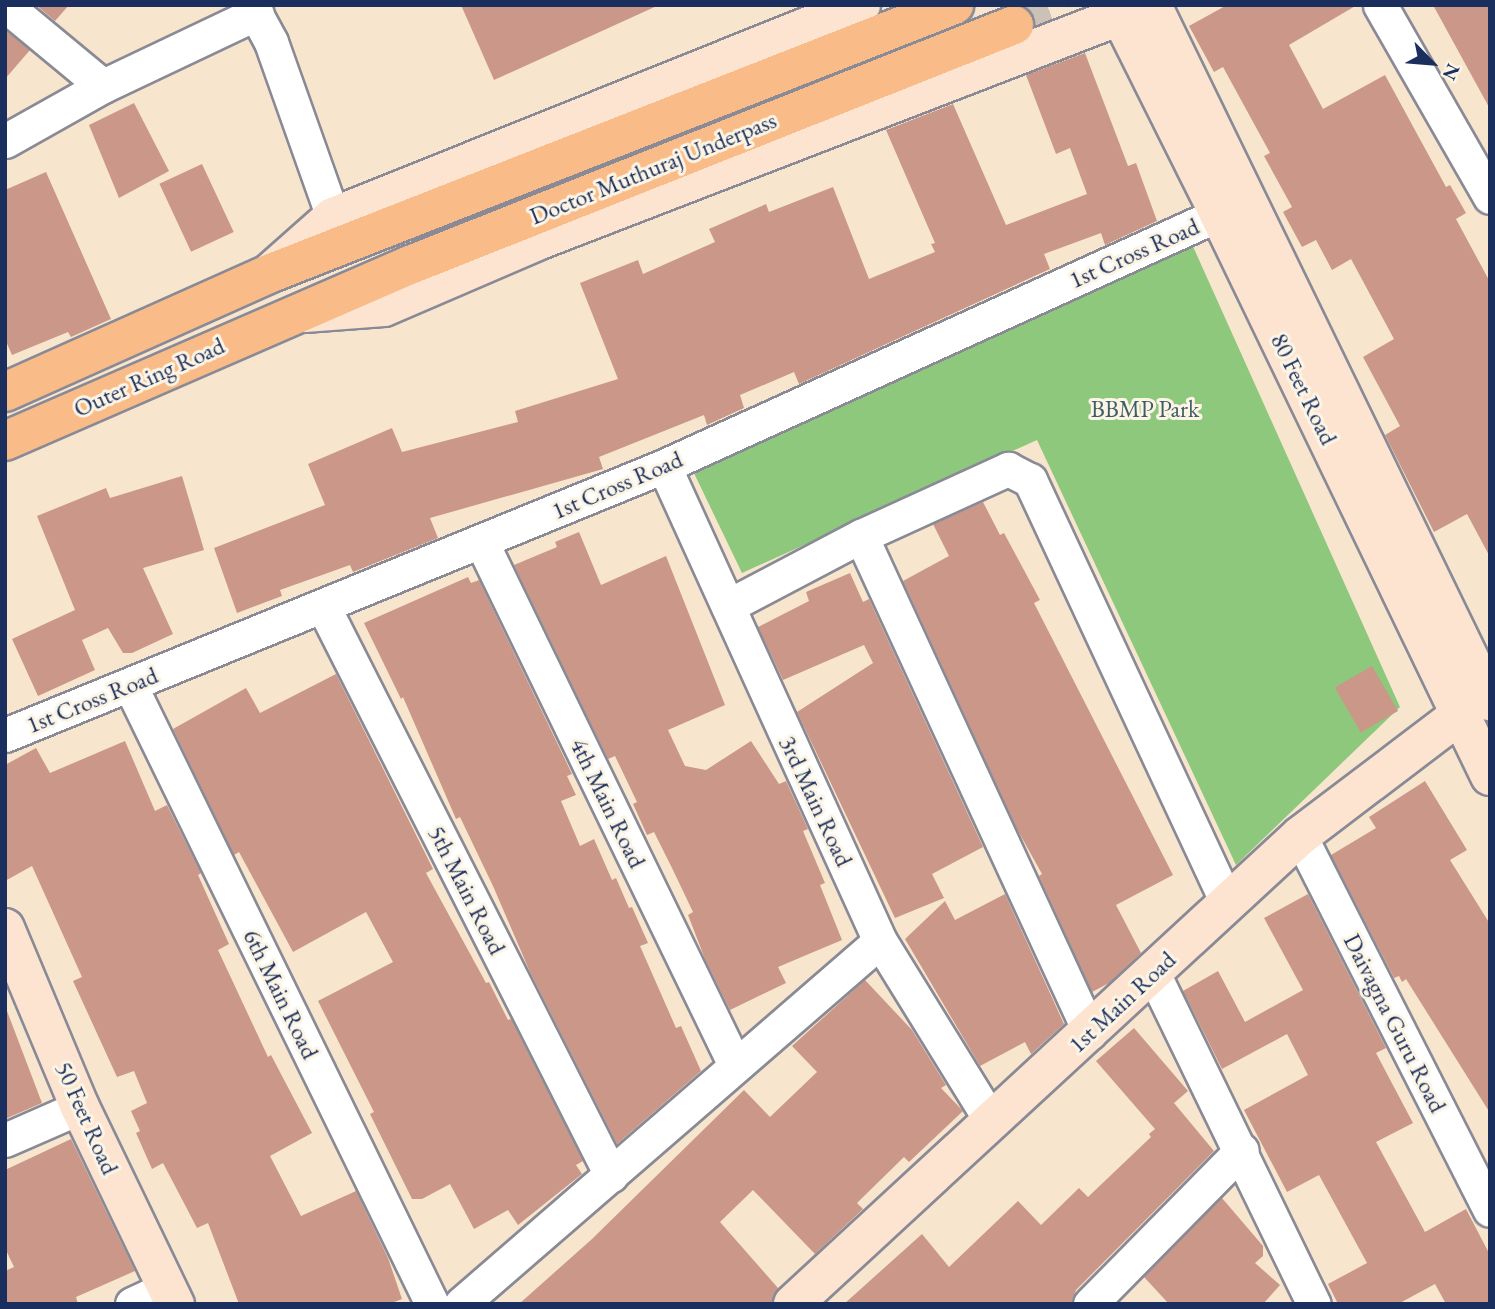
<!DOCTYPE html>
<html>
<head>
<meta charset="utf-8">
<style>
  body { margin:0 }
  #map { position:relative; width:1495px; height:1309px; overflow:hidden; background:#f7e6cd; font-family:"EB Garamond",serif }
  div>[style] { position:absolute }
  .green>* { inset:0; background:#8ec87d }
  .building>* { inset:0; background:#cb9788; transform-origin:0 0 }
  .highway-tunnel>* { height:38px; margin-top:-19px; transform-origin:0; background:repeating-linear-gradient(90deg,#cbc1b7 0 38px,transparent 0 57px) }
  .roads { filter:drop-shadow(2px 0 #898a96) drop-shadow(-2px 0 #898a96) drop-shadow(0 2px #898a96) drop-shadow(0 -2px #898a96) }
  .street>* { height:33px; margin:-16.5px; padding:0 16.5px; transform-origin:16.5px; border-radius:16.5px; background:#fff }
  .secondary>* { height:38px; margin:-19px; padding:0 19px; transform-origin:19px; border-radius:19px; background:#fde4d0 }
  .highway>* { height:38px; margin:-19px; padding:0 19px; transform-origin:19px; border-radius:19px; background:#f9bc89 }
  span { translate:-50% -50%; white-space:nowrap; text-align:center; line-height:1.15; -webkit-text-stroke:6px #fcf5e5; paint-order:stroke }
  .street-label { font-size:24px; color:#1b2f5e }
  .park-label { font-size:24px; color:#3e5d67 }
  .frame { position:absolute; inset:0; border:7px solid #1b2f5e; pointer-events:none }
  .north { position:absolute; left:1397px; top:28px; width:70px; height:70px; -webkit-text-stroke:5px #fcf5e5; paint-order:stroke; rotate:115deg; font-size:19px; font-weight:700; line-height:28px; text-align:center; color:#1b2f5e }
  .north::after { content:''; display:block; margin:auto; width:24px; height:32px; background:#1b2f5e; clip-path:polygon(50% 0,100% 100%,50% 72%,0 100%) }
</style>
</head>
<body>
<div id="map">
  <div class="green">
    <i style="clip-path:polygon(1191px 242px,1400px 707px,1236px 865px,1037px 440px,742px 573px,692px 469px)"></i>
  </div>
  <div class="building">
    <i style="clip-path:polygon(36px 5px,69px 5px,55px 21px)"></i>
    <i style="clip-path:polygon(461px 5px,659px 5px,494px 80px)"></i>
    <i style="clip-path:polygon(1227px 5px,1357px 5px,1289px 45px,1323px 109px,1385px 75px,1446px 187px,1450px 185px,1466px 213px,1456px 219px,1490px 282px,1490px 557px,1467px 514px,1434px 532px,1385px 435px,1400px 426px,1363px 357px,1394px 339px,1351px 259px,1332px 270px,1316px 240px,1302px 247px,1283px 212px,1292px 207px,1264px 156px,1270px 153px,1223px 67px,1214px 72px,1189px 26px)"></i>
    <i style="clip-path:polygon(1433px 5px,1490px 5px,1490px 109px)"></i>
    <i style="clip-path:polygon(5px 30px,30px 50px,5px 79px)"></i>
    <i style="clip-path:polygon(1085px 53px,1128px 166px,1136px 163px,1157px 221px,1105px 245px,1101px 233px,1044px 254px,1050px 269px,799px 384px,794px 372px,740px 395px,744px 408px,707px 425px,704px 415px,599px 457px,603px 469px,430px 518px,438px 538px,353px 572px,350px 565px,280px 590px,282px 596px,237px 613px,214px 548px,325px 505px,308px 464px,392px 428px,402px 452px,518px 422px,515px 411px,618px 379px,580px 283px,638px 260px,643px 274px,715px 242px,709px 229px,766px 204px,769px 212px,833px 187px,869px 279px,935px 252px,931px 244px,935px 243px,886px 130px,953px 104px,1006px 225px,1087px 194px,1070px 148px,1056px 154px,1026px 75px)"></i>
    <i style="clip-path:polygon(134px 103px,169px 171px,119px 198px,89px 125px)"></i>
    <i style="left:202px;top:164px;width:75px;height:47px;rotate:65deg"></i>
    <i style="clip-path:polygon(46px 172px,111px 319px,71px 337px,68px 332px,12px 355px,5px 339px,5px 190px)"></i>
    <i style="clip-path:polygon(182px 476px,204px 550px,143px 568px,173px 634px,132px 653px,123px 653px,108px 628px,82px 640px,95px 670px,38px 696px,12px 639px,75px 610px,37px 516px,106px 488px,110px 498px)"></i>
    <i style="clip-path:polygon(983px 502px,1000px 535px,1004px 533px,1040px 600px,1034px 603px,1173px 875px,1116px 905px,1141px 953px,1109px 983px,1092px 992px,1039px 876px,1042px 874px,1017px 829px,903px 581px,949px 556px,933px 524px)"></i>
    <i style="clip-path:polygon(579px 532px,601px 585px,666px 556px,725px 705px,668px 730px,685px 766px,706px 770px,751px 741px,779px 784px,786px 781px,808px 829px,803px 831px,825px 883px,820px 885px,842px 940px,778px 967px,786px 983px,730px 1010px,705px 959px,688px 915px,693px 912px,672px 868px,654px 832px,647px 835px,633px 804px,637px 802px,615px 756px,608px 759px,514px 565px,557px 547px,555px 542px)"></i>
    <i style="clip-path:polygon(850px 573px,863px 602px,869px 599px,983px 847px,932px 874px,944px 898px,895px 918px,797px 712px,873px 663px,864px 645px,783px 680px,758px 627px,809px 601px,806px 592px)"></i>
    <i style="clip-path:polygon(468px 577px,471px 583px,479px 580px,572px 774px,567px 776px,576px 795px,561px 801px,580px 846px,594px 839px,612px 880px,616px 878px,629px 908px,632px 907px,648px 943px,640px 946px,676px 1028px,681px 1026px,701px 1071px,617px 1144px,530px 972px,493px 886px,460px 817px,456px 819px,403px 697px,401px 699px,364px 623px)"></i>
    <i style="left:1372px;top:666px;width:52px;height:43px;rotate:60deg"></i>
    <i style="clip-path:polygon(336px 674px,433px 869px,426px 873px,486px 983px,489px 982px,508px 1020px,511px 1019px,583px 1161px,576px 1165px,582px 1174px,518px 1225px,508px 1210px,474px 1229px,450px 1184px,422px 1199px,412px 1199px,370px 1114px,374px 1112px,318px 1001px,393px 962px,366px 912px,293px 952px,239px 852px,234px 855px,173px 729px,246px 688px,260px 713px)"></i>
    <i style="clip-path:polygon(125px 741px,155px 811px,167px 805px,201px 873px,198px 875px,229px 944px,218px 950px,268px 1057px,271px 1055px,312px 1133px,270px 1156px,301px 1216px,356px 1191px,388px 1258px,402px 1299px,389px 1304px,239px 1304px,208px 1223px,197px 1228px,163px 1163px,152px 1169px,136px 1133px,140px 1131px,131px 1111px,147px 1103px,134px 1071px,117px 1077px,73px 981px,82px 977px,32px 866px,5px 881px,5px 765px,36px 748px,50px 773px)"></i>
    <i style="clip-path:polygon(1425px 781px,1467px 850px,1450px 860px,1490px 924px,1490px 1113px,1406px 979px,1402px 982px,1399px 976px,1394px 978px,1331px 855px,1376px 828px,1369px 817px)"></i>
    <i style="clip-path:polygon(1005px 894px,1064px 1024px,1031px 1054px,1025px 1042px,980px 1066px,905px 939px,945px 901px,955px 920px)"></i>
    <i style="clip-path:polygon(1308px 894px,1386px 1048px,1376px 1053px,1413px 1123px,1376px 1142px,1425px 1232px,1466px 1209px,1490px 1255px,1490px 1304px,1446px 1304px,1435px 1284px,1398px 1304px,1338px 1304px,1328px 1284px,1367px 1263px,1319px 1175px,1287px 1192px,1244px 1110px,1308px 1075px,1287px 1034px,1222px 1069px,1183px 991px,1218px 971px,1245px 1022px,1303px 990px,1264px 918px)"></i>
    <i style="clip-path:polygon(865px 980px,912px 1030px,946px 1085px,941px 1088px,963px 1111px,909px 1162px,904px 1157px,857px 1203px,863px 1209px,815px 1254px,753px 1190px,720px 1222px,778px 1288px,772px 1304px,519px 1304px,592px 1239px,744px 1090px,770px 1117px,817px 1072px,792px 1046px)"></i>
    <i style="clip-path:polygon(7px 1011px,42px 1103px,5px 1119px,5px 1012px)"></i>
    <i style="clip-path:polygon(1134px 1028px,1188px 1091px,1174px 1103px,1214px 1151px,1076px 1290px,1071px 1304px,844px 1304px,922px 1234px,949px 1267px,1018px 1201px,1041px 1225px,1079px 1188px,1088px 1197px,1151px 1137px,1149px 1134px,1155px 1129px,1096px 1061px)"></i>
    <i style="clip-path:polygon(71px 1139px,135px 1271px,76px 1297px,78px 1304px,5px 1304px,5px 1271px,14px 1267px,5px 1248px,5px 1170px)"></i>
    <i style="clip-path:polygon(1222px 1198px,1263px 1246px,1263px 1256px,1255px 1263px,1280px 1285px,1263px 1304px,1169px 1304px,1144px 1277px)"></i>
  </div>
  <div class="highway-tunnel">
    <i style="left:1014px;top:25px;width:57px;rotate:-20.7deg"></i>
  </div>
  <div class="roads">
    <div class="street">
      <i style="left:5px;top:5px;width:127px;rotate:39.6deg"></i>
      <i style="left:251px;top:5px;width:42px;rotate:61.6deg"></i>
      <i style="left:271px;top:42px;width:186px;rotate:70.5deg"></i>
      <i style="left:1380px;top:5px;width:221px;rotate:60.2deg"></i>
      <i style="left:5px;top:141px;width:112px;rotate:-29.3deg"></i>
      <i style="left:103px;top:86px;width:170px;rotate:-25.4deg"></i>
      <i style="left:664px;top:466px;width:522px;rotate:65.55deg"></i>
      <i style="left:880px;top:941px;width:213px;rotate:58.3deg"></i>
      <i style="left:861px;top:536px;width:547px;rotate:65.26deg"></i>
      <i style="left:481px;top:541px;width:582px;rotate:64.14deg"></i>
      <i style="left:323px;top:606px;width:638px;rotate:63.15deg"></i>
      <i style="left:728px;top:606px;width:150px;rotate:-27.8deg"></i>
      <i style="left:861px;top:536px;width:162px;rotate:-24.5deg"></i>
      <i style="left:1008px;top:469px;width:25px;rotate:27deg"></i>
      <i style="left:1030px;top:480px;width:467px;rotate:65deg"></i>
      <i style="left:130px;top:685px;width:689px;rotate:63.99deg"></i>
      <i style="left:5px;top:735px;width:712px;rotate:-22.2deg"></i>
      <i style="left:664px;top:466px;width:610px;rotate:-24.42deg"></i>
      <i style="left:1300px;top:836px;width:419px;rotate:63.1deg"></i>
      <i style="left:1153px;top:973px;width:368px;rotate:64.1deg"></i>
      <i style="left:5px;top:1140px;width:82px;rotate:-23.7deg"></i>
      <i style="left:132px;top:1304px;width:38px;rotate:-25deg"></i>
      <i style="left:461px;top:1304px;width:554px;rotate:-40.9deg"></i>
      <i style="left:1090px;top:1304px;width:216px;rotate:-45.4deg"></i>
    </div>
    <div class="secondary">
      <i style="left:1115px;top:5px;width:233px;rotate:63.5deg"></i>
      <i style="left:1219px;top:214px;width:624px;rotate:64.26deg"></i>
      <i style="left:1152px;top:5px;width:774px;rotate:64.1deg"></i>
      <i style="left:272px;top:271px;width:81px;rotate:-41.5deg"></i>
      <i style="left:333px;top:217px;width:569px;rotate:-21.88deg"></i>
      <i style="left:305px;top:313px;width:79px;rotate:-4.3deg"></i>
      <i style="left:384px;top:307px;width:167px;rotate:-23.3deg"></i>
      <i style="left:537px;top:241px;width:655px;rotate:-21.12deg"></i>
      <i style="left:5px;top:928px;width:194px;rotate:67.3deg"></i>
      <i style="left:80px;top:1107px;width:219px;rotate:64.3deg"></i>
      <i style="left:793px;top:1304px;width:690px;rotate:-42.71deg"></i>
      <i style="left:1300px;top:836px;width:202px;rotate:-37.2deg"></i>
      <i style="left:1461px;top:714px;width:33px;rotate:-46deg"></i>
    </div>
    <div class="highway">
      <i style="left:5px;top:392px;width:291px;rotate:-24.1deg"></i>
      <i style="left:271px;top:273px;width:734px;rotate:-21.42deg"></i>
      <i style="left:5px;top:441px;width:442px;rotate:-23.5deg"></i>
      <i style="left:410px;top:265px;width:650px;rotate:-21.67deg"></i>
    </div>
  </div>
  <div class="street-label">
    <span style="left:653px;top:168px;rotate:-22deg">Doctor Muthuraj Underpass</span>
    <span style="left:1134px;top:253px;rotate:-24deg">1st Cross Road</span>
    <span style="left:149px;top:377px;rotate:-24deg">Outer Ring Road</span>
    <span style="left:1304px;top:389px;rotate:64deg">80 Feet Road</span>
    <span style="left:617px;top:485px;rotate:-23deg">1st Cross Road</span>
    <span style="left:92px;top:700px;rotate:-22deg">1st Cross Road</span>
    <span style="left:816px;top:801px;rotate:65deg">3rd Main Road</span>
    <span style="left:608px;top:803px;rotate:64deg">4th Main Road</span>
    <span style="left:467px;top:890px;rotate:63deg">5th Main Road</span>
    <span style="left:281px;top:994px;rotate:64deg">6th Main Road</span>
    <span style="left:1122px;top:1002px;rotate:-43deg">1st Main Road</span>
    <span style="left:1395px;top:1023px;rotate:63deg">Daivagna Guru Road</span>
    <span style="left:87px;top:1118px;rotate:66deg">50 Feet Road</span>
  </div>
  <div class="park-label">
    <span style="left:1145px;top:409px">BBMP Park</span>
  </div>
  <div class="frame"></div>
  <div class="north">N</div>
</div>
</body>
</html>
